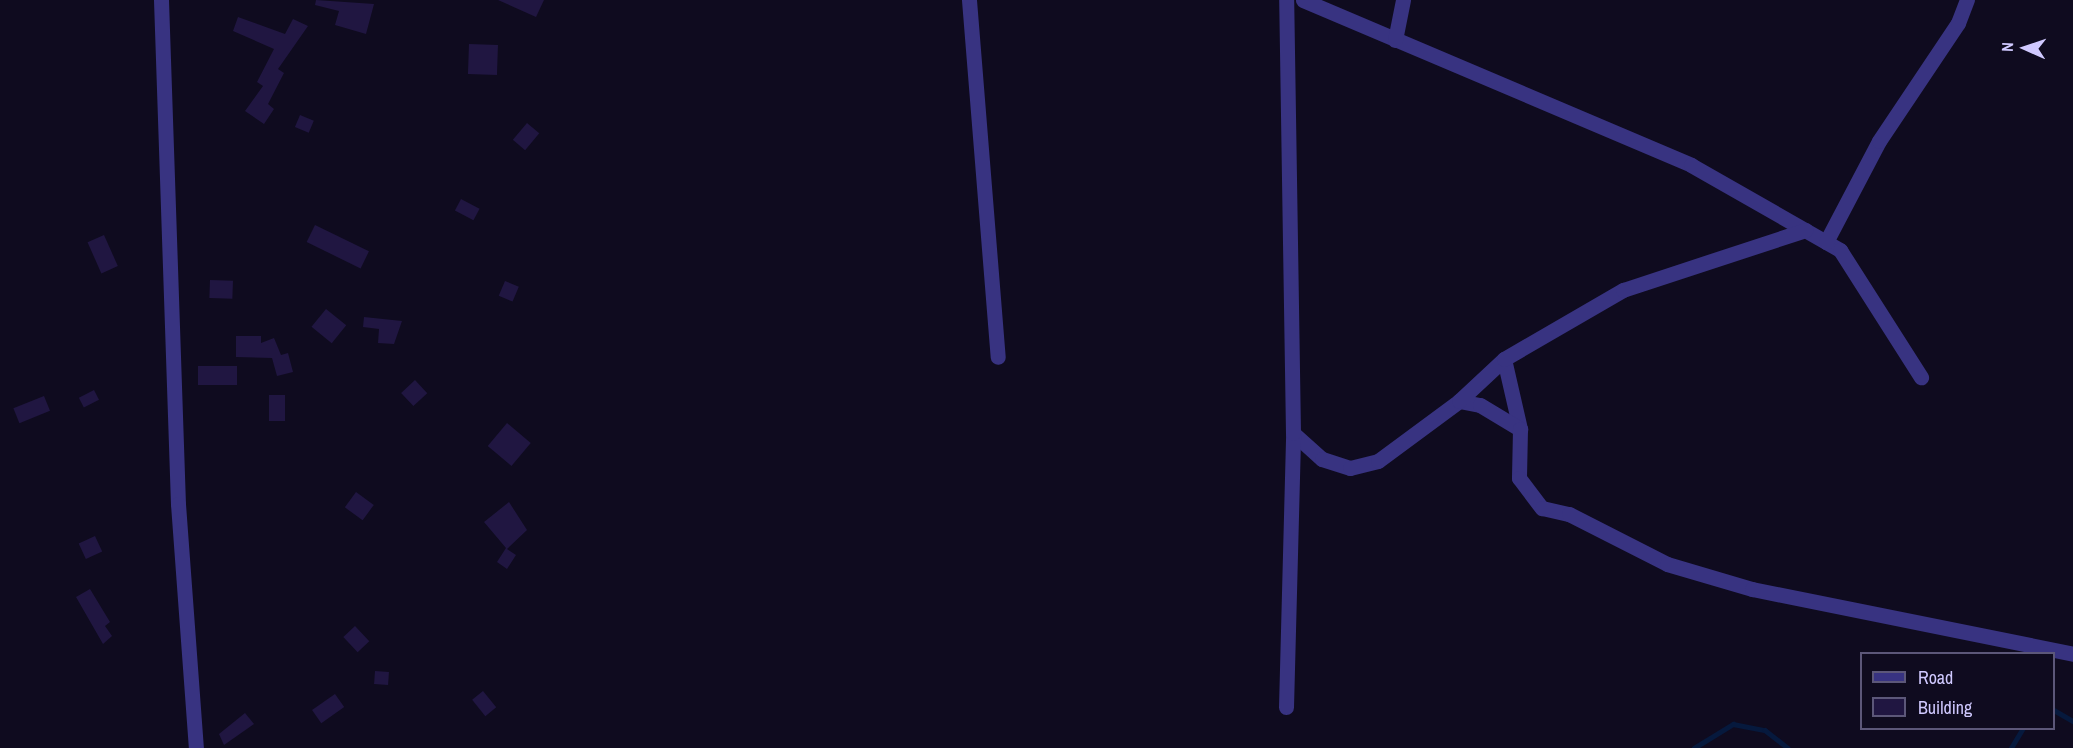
<!DOCTYPE html>
<html>
<head>
<meta charset="utf-8">
<style>
  body { margin:0 }
  #map { position:relative; width:2073px; height:748px; overflow:hidden; background:#0f0b1f; font-family:"Archivo Narrow",sans-serif }
  div>[style] { position:absolute }
  .stream>* { height:4.5px; margin:-2.25px; padding:0 2.25px; transform-origin:2.25px; border-radius:2.25px; background:#06193d }
  .building>* { inset:0; background:#201641; transform-origin:0 0 }
  .street>* { height:15px; margin:-7.5px; padding:0 7.5px; transform-origin:7.5px; border-radius:7.5px; background:#383381 }
  span { translate:-50% -50%; white-space:nowrap; text-align:center; line-height:1.15; -webkit-text-stroke:6px #0f0b1f; paint-order:stroke }
  .legend { position:absolute; left:1860px; top:652px; width:195px; height:78px; box-sizing:border-box; background:#0f0b1f; border:2px solid #5c5779; margin:0; padding:8px 10px; list-style:none; font-size:18px; color:#d0c9ff }
  .legend li { display:flex; align-items:center; gap:12px; height:30px }
  .legend b { width:30px; border:2px solid #5c5779 }
  .north { position:absolute; left:1995px; top:18px; width:60px; height:60px; -webkit-text-stroke:4px #0f0b1f; paint-order:stroke; rotate:273deg; font-size:16px; font-weight:700; line-height:24px; text-align:center; color:#d0c9ff }
  .north::after { content:''; display:block; margin:auto; width:21px; height:27px; background:#d0c9ff; clip-path:polygon(50% 0,100% 100%,50% 72%,0 100%) }
</style>
</head>
<body>
<div id="map">
  <div class="stream">
    <i style="left:2054px;top:710px;width:22px;rotate:30deg"></i>
    <i style="left:1694px;top:748px;width:46px;rotate:-31.6deg"></i>
    <i style="left:1733px;top:724px;width:33px;rotate:11deg"></i>
    <i style="left:1765px;top:730px;width:29px;rotate:38deg"></i>
    <i style="left:2011px;top:748px;width:23px;rotate:-59deg"></i>
  </div>
  <div class="building">
    <i style="clip-path:polygon(316px 0,374px 4px,366px 34px,335px 25px,339px 11px,315px 5px)"></i>
    <i style="clip-path:polygon(498px 0,544px 0,536px 17px)"></i>
    <i style="clip-path:polygon(238px 17px,285px 34px,293px 19px,308px 26px,278px 69px,284px 73px,268px 104px,274px 109px,264px 124px,245px 111px,263px 86px,257px 82px,274px 49px,233px 31px)"></i>
    <i style="left:469px;top:44px;width:29px;height:30px;rotate:2deg"></i>
    <i style="left:300px;top:115px;width:15px;height:13px;rotate:23deg"></i>
    <i style="left:527px;top:123px;width:16px;height:22px;rotate:40deg"></i>
    <i style="left:461px;top:199px;width:21px;height:13px;rotate:28deg"></i>
    <i style="left:315px;top:225px;width:60px;height:19px;rotate:26deg"></i>
    <i style="left:104px;top:235px;width:34px;height:18px;rotate:66deg"></i>
    <i style="left:210px;top:280px;width:23px;height:18px;rotate:2deg"></i>
    <i style="left:505px;top:281px;width:15px;height:16px;rotate:23deg"></i>
    <i style="left:326px;top:309px;width:26px;height:23px;rotate:39deg"></i>
    <i style="clip-path:polygon(364px 317px,402px 321px,394px 344px,378px 343px,379px 329px,363px 327px)"></i>
    <i style="clip-path:polygon(236px 336px,261px 336px,261px 343px,274px 338px,281px 355px,288px 353px,293px 372px,277px 376px,272px 358px,236px 357px)"></i>
    <i style="left:198px;top:366px;width:39px;height:19px"></i>
    <i style="left:415px;top:380px;width:18px;height:19px;rotate:47deg"></i>
    <i style="left:94px;top:390px;width:11px;height:17px;rotate:63deg"></i>
    <i style="left:269px;top:395px;width:16px;height:26px"></i>
    <i style="left:44px;top:396px;width:16px;height:33px;rotate:68deg"></i>
    <i style="left:507px;top:423px;width:31px;height:30px;rotate:40deg"></i>
    <i style="left:356px;top:492px;width:22px;height:19px;rotate:36deg"></i>
    <i style="clip-path:polygon(509px 502px,527px 530px,507px 549px,516px 555px,507px 569px,497px 562px,506px 548px,484px 522px)"></i>
    <i style="left:95px;top:536px;width:17px;height:18px;rotate:65deg"></i>
    <i style="clip-path:polygon(90px 589px,110px 622px,105px 626px,112px 636px,103px 644px,76px 597px)"></i>
    <i style="left:355px;top:626px;width:21px;height:16px;rotate:47deg"></i>
    <i style="left:375px;top:671px;width:14px;height:13px;rotate:4deg"></i>
    <i style="left:483px;top:691px;width:21px;height:14px;rotate:51deg"></i>
    <i style="left:335px;top:694px;width:16px;height:28px;rotate:55deg"></i>
    <i style="clip-path:polygon(245px 713px,254px 724px,224px 745px,219px 734px)"></i>
  </div>
  <div class="street">
    <i style="left:161px;top:0;width:504px;rotate:88.07deg"></i>
    <i style="left:178px;top:504px;width:245px;rotate:85.8deg"></i>
    <i style="left:969px;top:0;width:358px;rotate:85.4deg"></i>
    <i style="left:1303px;top:0;width:422px;rotate:23deg"></i>
    <i style="left:1691px;top:165px;width:172px;rotate:29.7deg"></i>
    <i style="left:1840px;top:250px;width:151px;rotate:57.5deg"></i>
    <i style="left:1395px;top:40px;width:41px;rotate:-78.7deg"></i>
    <i style="left:1826px;top:242px;width:114px;rotate:-62.3deg"></i>
    <i style="left:1879px;top:141px;width:142px;rotate:-56.2deg"></i>
    <i style="left:1958px;top:23px;width:25px;rotate:-69deg"></i>
    <i style="left:1504px;top:359px;width:72px;rotate:77.1deg"></i>
    <i style="left:1459px;top:401px;width:21px;rotate:11deg"></i>
    <i style="left:1480px;top:405px;width:47px;rotate:31deg"></i>
    <i style="left:1520px;top:429px;width:49px;rotate:91.2deg"></i>
    <i style="left:1519px;top:478px;width:38px;rotate:53deg"></i>
    <i style="left:1542px;top:508px;width:28px;rotate:13deg"></i>
    <i style="left:1569px;top:514px;width:110px;rotate:27deg"></i>
    <i style="left:1667px;top:564px;width:89px;rotate:16.4deg"></i>
    <i style="left:1752px;top:589px;width:328px;rotate:11.4deg"></i>
    <i style="left:1293px;top:433px;width:39px;rotate:42deg"></i>
    <i style="left:1322px;top:459px;width:29px;rotate:18deg"></i>
    <i style="left:1350px;top:468px;width:29px;rotate:-14deg"></i>
    <i style="left:1378px;top:461px;width:101px;rotate:-36.5deg"></i>
    <i style="left:1459px;top:401px;width:62px;rotate:-43deg"></i>
    <i style="left:1504px;top:359px;width:138px;rotate:-30.1deg"></i>
    <i style="left:1623px;top:290px;width:192px;rotate:-18.2deg"></i>
    <i style="left:1286px;top:707px;width:274px;rotate:-88.5deg"></i>
    <i style="left:1293px;top:433px;width:433px;rotate:-90.9deg"></i>
  </div>
  <ul class="legend">
  <li><b style="height:8px;background:#383381"></b>Road</li>
  <li><b style="height:16px;background:#201641"></b>Building</li>
  </ul>
  <div class="north">N</div>
</div>
</body>
</html>
